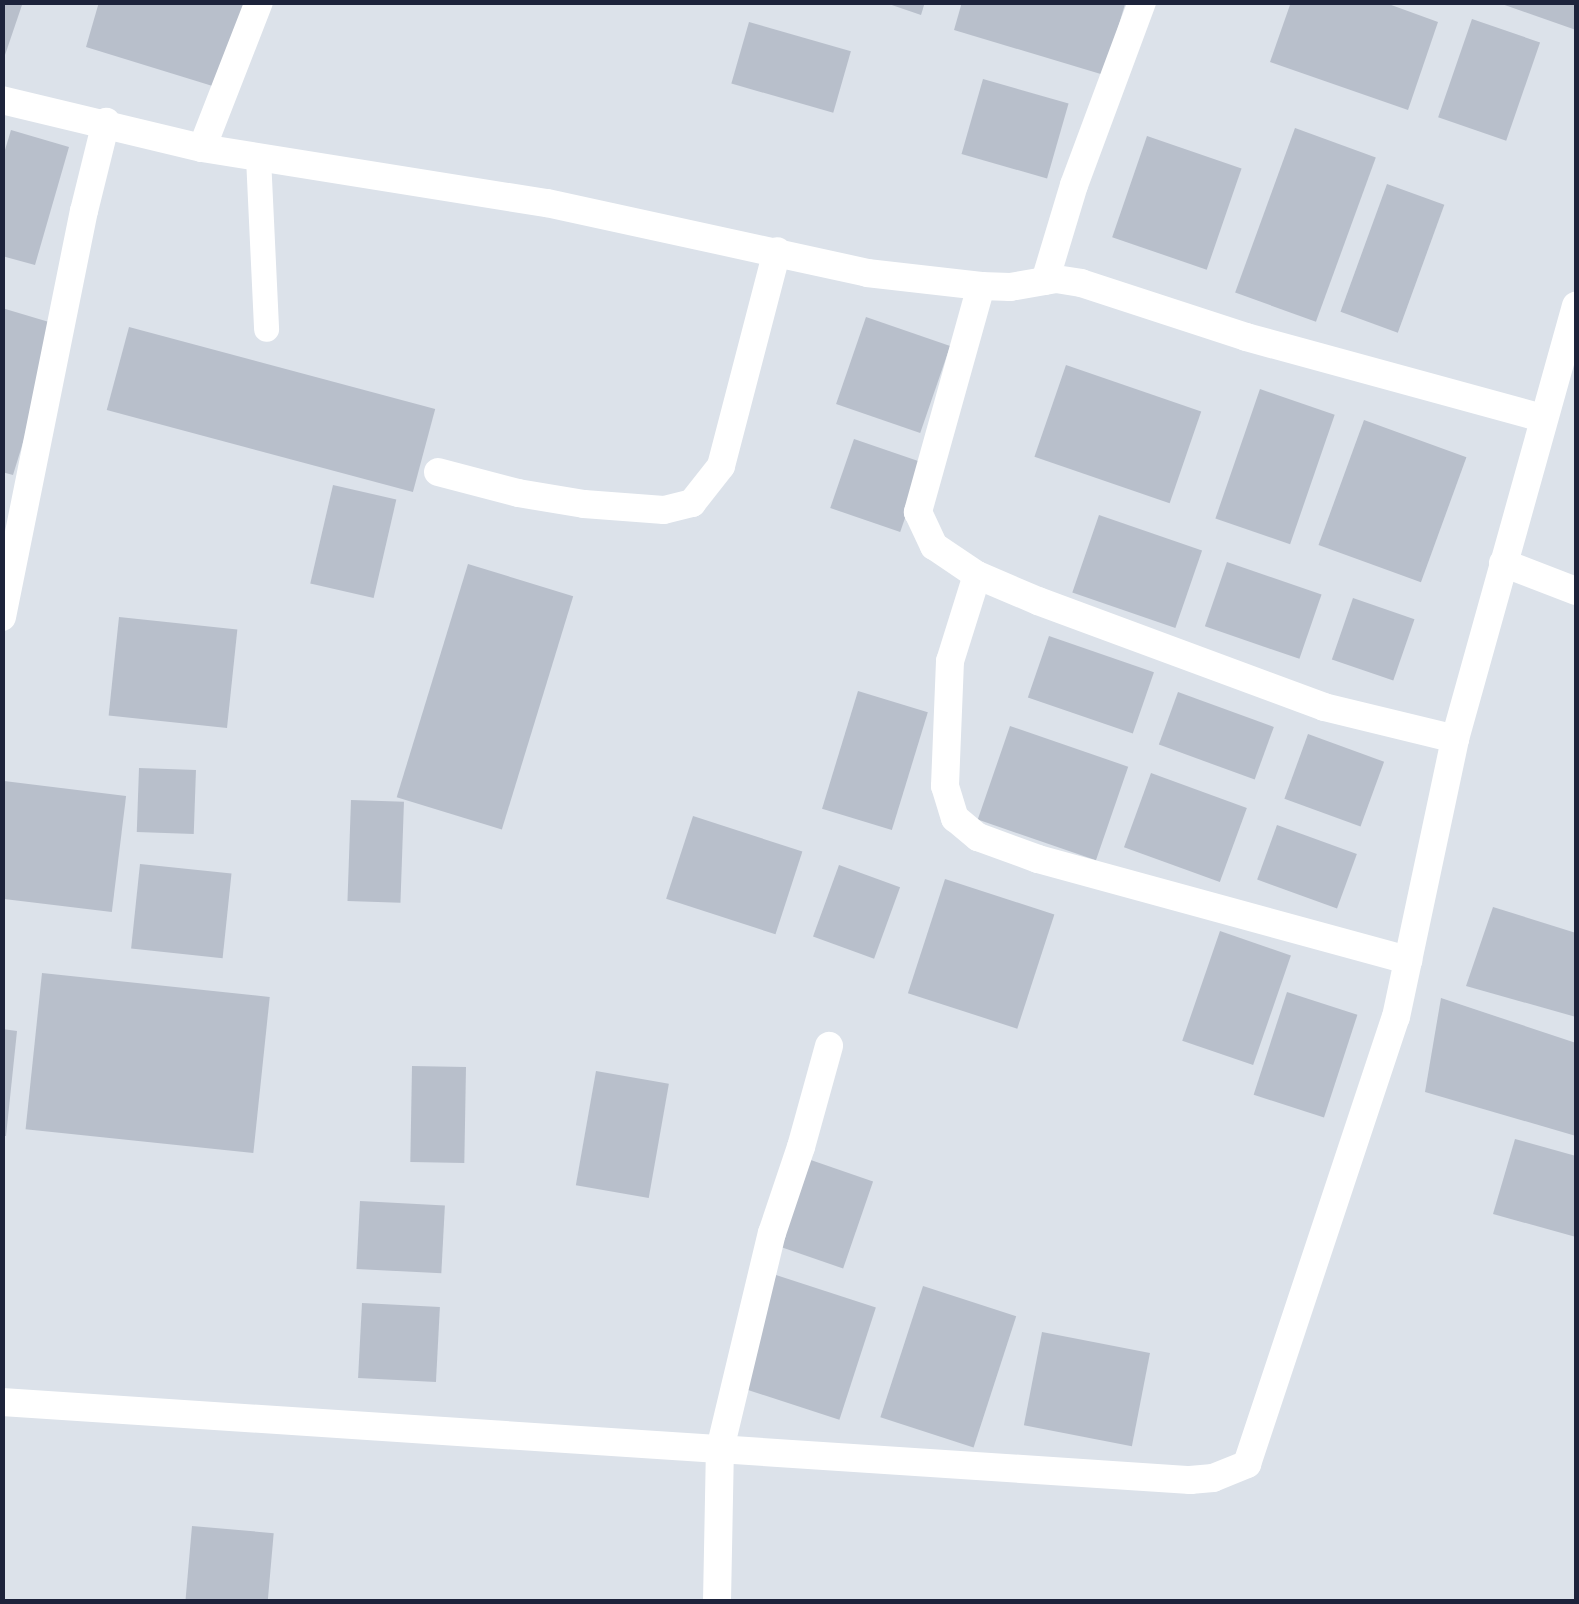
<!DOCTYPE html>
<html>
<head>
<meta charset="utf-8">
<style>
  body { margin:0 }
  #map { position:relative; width:1579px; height:1604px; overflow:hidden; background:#dce2ea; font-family:Ubuntu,sans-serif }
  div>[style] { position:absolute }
  .building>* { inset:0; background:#b8bfcb; transform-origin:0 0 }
  .service>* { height:25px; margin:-12.5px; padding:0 12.5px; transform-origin:12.5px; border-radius:12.5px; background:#fff }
  .minor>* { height:28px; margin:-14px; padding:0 14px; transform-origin:14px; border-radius:14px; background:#fff }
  span { translate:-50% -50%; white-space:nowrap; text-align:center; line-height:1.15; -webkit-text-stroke:10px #edf1f7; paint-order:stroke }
  .frame { position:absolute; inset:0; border:5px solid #1d233b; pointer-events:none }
</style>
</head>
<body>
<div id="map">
  <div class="building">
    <i style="clip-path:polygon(2px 2px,23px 2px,5px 55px,2px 54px)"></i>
    <i style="clip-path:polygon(99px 2px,245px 2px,219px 88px,86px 47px)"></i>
    <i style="clip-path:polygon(883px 2px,925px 2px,921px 15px)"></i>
    <i style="clip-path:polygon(962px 2px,1120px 2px,1125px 4px,1104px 75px,954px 30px)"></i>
    <i style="clip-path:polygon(1291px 2px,1383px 2px,1438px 22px,1408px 110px,1270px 62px)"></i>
    <i style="clip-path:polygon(1499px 2px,1576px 2px,1576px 30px,1499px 3px)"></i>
    <i style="left:1472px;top:19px;width:72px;height:104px;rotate:19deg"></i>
    <i style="left:749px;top:22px;width:106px;height:64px;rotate:16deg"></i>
    <i style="left:983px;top:79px;width:89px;height:78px;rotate:16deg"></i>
    <i style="left:1295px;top:128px;width:86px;height:175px;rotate:20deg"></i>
    <i style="clip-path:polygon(11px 130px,69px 147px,35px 265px,2px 256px,2px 160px)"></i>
    <i style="left:1147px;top:136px;width:100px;height:107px;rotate:19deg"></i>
    <i style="left:1387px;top:184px;width:61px;height:136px;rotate:20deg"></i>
    <i style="clip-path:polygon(2px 308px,59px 325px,13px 475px,2px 472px)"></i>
    <i style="left:866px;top:317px;width:89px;height:92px;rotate:19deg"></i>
    <i style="left:129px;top:327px;width:317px;height:86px;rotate:15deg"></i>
    <i style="left:1066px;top:365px;width:143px;height:97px;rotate:19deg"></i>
    <i style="left:1260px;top:389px;width:79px;height:137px;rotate:19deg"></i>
    <i style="left:1364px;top:420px;width:109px;height:133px;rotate:20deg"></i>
    <i style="left:854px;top:439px;width:74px;height:73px;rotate:19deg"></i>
    <i style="left:333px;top:485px;width:65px;height:101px;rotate:13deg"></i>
    <i style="left:1099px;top:515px;width:109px;height:82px;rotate:19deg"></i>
    <i style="left:1227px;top:562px;width:100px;height:68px;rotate:19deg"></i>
    <i style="left:468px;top:564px;width:110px;height:244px;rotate:17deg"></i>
    <i style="left:1353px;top:598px;width:65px;height:65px;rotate:19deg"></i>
    <i style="left:119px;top:617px;width:119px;height:99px;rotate:6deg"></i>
    <i style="left:1049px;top:636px;width:111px;height:65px;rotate:19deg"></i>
    <i style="left:858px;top:691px;width:73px;height:123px;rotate:17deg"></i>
    <i style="left:1178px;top:692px;width:102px;height:56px;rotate:20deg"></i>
    <i style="left:1010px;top:726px;width:125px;height:99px;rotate:19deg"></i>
    <i style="left:1308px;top:734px;width:81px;height:69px;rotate:20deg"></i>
    <i style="left:139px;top:768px;width:57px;height:64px;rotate:2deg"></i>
    <i style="left:1151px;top:773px;width:102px;height:79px;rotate:20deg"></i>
    <i style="left:4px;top:781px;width:123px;height:117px;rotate:7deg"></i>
    <i style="left:351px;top:800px;width:53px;height:101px;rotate:2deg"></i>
    <i style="left:693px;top:816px;width:115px;height:87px;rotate:18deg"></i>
    <i style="left:1277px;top:825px;width:85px;height:58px;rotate:20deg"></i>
    <i style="left:140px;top:864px;width:92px;height:85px;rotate:6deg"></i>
    <i style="left:839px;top:865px;width:65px;height:76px;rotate:20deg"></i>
    <i style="left:945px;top:879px;width:115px;height:120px;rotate:18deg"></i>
    <i style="clip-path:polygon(1493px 907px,1576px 933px,1576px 1017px,1466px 986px)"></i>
    <i style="left:1220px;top:931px;width:75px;height:116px;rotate:19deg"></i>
    <i style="left:42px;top:973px;width:229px;height:157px;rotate:6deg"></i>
    <i style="left:1287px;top:992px;width:74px;height:108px;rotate:18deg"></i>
    <i style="clip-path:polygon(1441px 998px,1576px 1043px,1576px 1136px,1425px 1092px)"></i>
    <i style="clip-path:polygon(2px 1029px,17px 1031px,6px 1136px,2px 1136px)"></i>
    <i style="left:412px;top:1066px;width:54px;height:96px;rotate:1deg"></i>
    <i style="left:596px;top:1071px;width:74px;height:116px;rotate:10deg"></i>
    <i style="clip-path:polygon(1515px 1139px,1576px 1156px,1576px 1237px,1493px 1214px)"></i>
    <i style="left:805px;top:1158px;width:72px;height:92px;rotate:19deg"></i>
    <i style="left:360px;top:1201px;width:85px;height:68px;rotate:3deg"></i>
    <i style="left:776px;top:1275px;width:105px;height:118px;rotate:18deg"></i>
    <i style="left:923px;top:1286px;width:98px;height:138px;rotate:18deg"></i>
    <i style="left:362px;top:1303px;width:78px;height:75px;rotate:3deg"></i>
    <i style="left:1042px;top:1332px;width:110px;height:95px;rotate:11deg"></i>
    <i style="left:192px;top:1526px;width:82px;height:76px;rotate:5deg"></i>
  </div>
  <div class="service">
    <i style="left:258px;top:157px;width:172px;rotate:87.3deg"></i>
  </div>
  <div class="minor">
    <i style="left:2px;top:100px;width:206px;rotate:13.5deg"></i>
    <i style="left:202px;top:148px;width:349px;rotate:9.1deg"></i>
    <i style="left:547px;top:203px;width:328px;rotate:12.3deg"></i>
    <i style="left:867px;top:273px;width:115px;rotate:6.5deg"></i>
    <i style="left:981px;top:286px;width:29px;rotate:2deg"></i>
    <i style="left:1010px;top:287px;width:47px;rotate:-9.9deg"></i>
    <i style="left:1056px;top:279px;width:25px;rotate:9deg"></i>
    <i style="left:1081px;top:283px;width:174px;rotate:18.1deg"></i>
    <i style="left:1246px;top:337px;width:307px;rotate:15.3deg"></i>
    <i style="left:202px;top:148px;width:157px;rotate:-68.7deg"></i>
    <i style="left:1045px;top:281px;width:100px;rotate:-73.2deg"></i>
    <i style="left:1074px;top:185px;width:195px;rotate:-69.6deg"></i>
    <i style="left:981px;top:286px;width:235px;rotate:105.6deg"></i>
    <i style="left:918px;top:512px;width:38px;rotate:65deg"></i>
    <i style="left:934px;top:546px;width:52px;rotate:34deg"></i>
    <i style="left:977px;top:575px;width:66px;rotate:23.1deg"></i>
    <i style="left:1038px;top:601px;width:305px;rotate:20.3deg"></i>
    <i style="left:1324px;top:707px;width:135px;rotate:13.7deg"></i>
    <i style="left:438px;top:472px;width:83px;rotate:14.7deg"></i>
    <i style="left:518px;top:493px;width:67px;rotate:9.5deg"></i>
    <i style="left:584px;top:504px;width:80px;rotate:4.3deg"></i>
    <i style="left:664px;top:510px;width:29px;rotate:-14deg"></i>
    <i style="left:692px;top:503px;width:47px;rotate:-51.9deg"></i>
    <i style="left:721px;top:466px;width:222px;rotate:-75.4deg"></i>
    <i style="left:1503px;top:563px;width:78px;rotate:21deg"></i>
    <i style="left:977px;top:575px;width:90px;rotate:107.4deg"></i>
    <i style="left:950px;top:661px;width:125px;rotate:92.3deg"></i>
    <i style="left:945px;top:786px;width:34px;rotate:73deg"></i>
    <i style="left:955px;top:818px;width:30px;rotate:40deg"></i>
    <i style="left:978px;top:837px;width:64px;rotate:20.1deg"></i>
    <i style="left:1038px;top:859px;width:384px;rotate:15.3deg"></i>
    <i style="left:2px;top:617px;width:414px;rotate:-78.6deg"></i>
    <i style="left:84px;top:211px;width:92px;rotate:-76.1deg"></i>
    <i style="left:2px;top:1402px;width:1191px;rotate:3.76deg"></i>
    <i style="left:1190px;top:1480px;width:23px;rotate:-5deg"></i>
    <i style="left:1213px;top:1478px;width:37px;rotate:-22deg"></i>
    <i style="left:1247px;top:1464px;width:471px;rotate:-71.6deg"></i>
    <i style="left:1396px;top:1017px;width:284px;rotate:-78deg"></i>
    <i style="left:1455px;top:739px;width:450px;rotate:-74.4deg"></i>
    <i style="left:717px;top:1602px;width:153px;rotate:-88.9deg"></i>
    <i style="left:720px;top:1449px;width:222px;rotate:-76.5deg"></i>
    <i style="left:772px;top:1233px;width:91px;rotate:-71.4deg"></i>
    <i style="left:801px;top:1147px;width:105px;rotate:-74.5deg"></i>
  </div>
  <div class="frame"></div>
</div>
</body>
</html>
